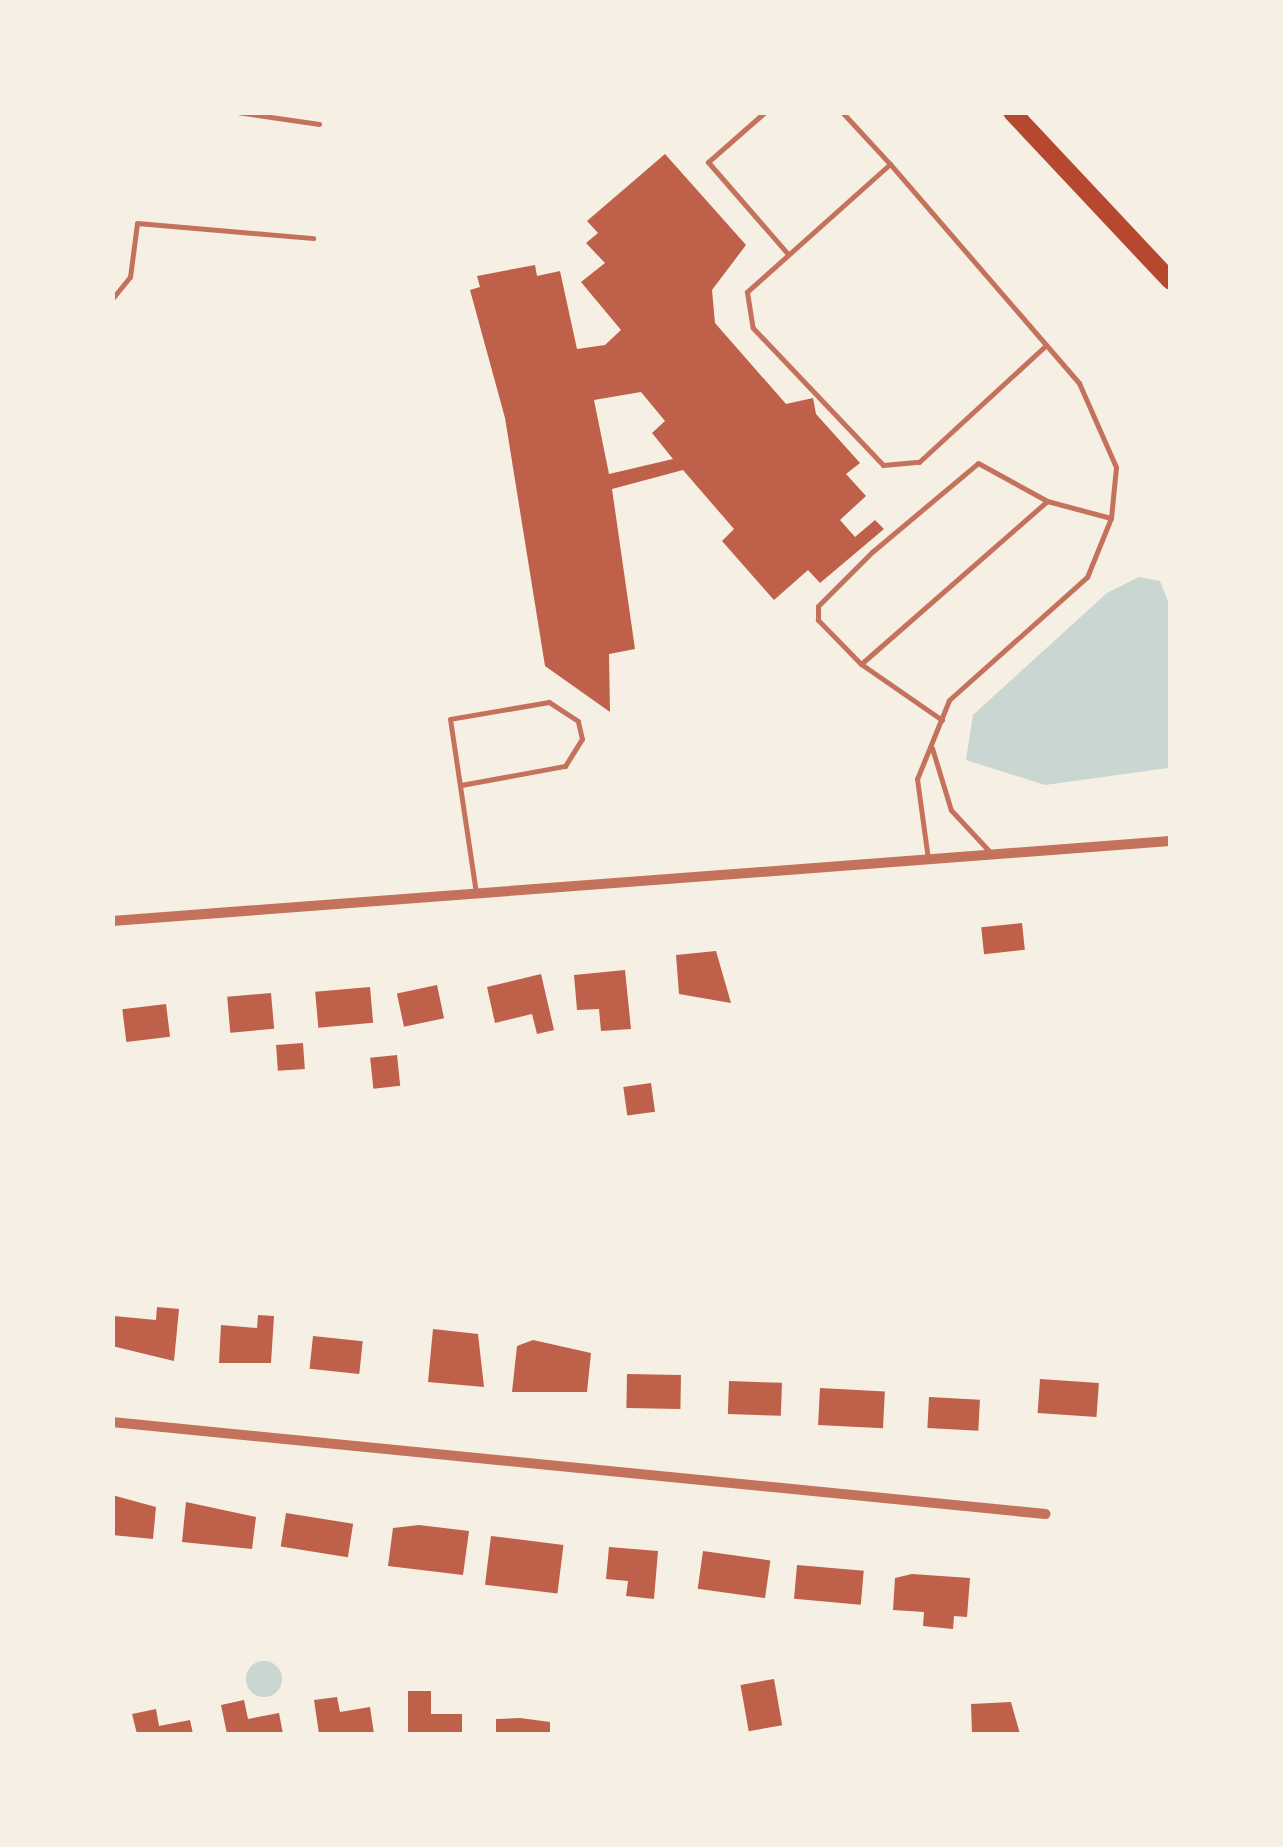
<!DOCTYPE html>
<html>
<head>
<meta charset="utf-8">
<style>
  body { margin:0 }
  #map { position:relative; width:1283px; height:1847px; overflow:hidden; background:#f6efe4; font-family:"Source Sans 3",sans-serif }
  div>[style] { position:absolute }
  .water>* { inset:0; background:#c9d6d2 }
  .round { border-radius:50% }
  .building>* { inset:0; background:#bf614a; transform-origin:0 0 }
  .service>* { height:5px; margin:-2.5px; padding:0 2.5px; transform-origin:2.5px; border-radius:2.5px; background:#c5725c }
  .minor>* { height:10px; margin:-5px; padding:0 5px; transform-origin:5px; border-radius:5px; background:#c5725c }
  .trunk>* { height:18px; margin:-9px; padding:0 9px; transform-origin:9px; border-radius:9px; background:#b5482f }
  span { translate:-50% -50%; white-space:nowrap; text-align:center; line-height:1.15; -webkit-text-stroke:10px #f6efe4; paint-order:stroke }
  .frame { position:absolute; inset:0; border:115px solid #f6efe4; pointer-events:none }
</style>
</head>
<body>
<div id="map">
  <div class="water">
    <i style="clip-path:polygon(1139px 577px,1160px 581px,1170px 607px,1168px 768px,1045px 785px,966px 760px,973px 715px,1107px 593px)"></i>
    <i class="round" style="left:246px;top:1661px;width:36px;height:36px"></i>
  </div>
  <div class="building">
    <i style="clip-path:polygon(evenodd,665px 154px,746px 245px,712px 290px,715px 323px,786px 404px,813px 398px,816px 414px,860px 463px,846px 474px,866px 496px,840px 520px,855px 537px,875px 520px,884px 529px,820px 583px,808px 570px,774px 600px,722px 541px,734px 529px,683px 470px,612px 489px,635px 649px,609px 654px,610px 712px,545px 666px,505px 418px,470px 290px,480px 287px,477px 276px,535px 265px,537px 276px,560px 271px,577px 349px,605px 345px,621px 330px,581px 282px,605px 263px,586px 243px,598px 233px,587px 221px,665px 154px,641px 392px,665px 421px,652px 433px,673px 459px,609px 474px,594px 400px,641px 392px)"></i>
    <i style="left:1022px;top:923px;width:27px;height:41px;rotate:84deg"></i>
    <i style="clip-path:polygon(716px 951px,731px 1003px,679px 994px,676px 955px)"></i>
    <i style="clip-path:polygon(625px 970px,631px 1029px,601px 1031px,599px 1009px,577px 1010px,574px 975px)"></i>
    <i style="clip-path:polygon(541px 974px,554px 1030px,537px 1034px,532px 1014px,495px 1023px,487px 987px)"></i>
    <i style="left:437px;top:985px;width:34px;height:41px;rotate:78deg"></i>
    <i style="left:370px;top:987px;width:36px;height:55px;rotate:85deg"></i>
    <i style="left:271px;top:993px;width:36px;height:44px;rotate:85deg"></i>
    <i style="left:166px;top:1004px;width:33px;height:44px;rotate:83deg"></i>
    <i style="left:303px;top:1043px;width:26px;height:27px;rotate:86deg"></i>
    <i style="left:397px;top:1055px;width:31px;height:27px;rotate:84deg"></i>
    <i style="left:651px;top:1083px;width:29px;height:28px;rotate:82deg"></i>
    <i style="clip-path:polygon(157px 1307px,179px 1309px,174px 1361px,112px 1346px,114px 1316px,156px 1320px)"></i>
    <i style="clip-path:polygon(258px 1315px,274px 1316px,271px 1363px,219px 1363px,221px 1325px,257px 1328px)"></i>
    <i style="clip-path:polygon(433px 1329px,478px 1334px,484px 1387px,428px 1382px)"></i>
    <i style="left:313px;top:1336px;width:50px;height:33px;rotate:6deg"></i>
    <i style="clip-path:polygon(533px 1340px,591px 1353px,587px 1392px,512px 1392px,517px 1346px)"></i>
    <i style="left:627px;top:1374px;width:54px;height:34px;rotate:1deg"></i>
    <i style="left:1040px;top:1379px;width:59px;height:34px;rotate:4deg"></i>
    <i style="left:729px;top:1381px;width:53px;height:33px;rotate:2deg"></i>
    <i style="left:820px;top:1388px;width:65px;height:37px;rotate:3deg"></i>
    <i style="left:929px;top:1397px;width:51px;height:31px;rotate:3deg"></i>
    <i style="clip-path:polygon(112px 1495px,156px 1507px,153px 1539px,112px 1535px)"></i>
    <i style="clip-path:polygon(186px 1502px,256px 1517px,252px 1549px,182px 1542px)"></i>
    <i style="left:286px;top:1513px;width:68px;height:34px;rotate:9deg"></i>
    <i style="clip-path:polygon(419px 1525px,469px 1531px,463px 1575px,388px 1566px,393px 1528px)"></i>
    <i style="left:491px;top:1536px;width:73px;height:49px;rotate:7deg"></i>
    <i style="clip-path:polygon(609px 1547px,658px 1551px,654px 1599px,626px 1596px,628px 1581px,606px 1579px)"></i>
    <i style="left:703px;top:1551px;width:68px;height:38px;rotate:8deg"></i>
    <i style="left:797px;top:1565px;width:67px;height:34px;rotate:5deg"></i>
    <i style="clip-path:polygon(912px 1574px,970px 1578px,967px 1617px,954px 1616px,953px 1629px,923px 1626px,924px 1612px,893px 1610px,895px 1578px)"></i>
    <i style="left:774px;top:1679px;width:47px;height:34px;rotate:80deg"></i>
    <i style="clip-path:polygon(408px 1691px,431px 1691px,431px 1714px,462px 1714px,462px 1734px,408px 1734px)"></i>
    <i style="clip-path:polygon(337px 1697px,340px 1712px,370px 1707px,374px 1734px,319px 1734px,314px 1700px)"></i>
    <i style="clip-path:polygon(244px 1700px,248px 1719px,279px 1713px,283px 1734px,227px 1734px,221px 1705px)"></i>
    <i style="clip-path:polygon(1011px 1702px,1020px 1734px,972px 1734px,971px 1704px)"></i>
    <i style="clip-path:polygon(156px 1709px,159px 1726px,190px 1720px,193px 1734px,137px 1734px,132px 1714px)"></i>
    <i style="clip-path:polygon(520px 1718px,550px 1722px,550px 1734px,496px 1734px,496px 1719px)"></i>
  </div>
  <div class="service">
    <i style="left:237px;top:112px;width:83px;rotate:8.3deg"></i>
    <i style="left:765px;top:112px;width:76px;rotate:138.7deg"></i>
    <i style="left:708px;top:162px;width:122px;rotate:49deg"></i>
    <i style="left:842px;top:112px;width:71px;rotate:47.3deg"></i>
    <i style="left:112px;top:299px;width:28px;rotate:-51deg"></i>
    <i style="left:130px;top:277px;width:54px;rotate:-82.6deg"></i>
    <i style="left:137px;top:223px;width:177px;rotate:4.9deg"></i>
    <i style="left:861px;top:664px;width:62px;rotate:-134.3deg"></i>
    <i style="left:818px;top:620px;width:14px;rotate:-90deg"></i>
    <i style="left:818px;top:606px;width:76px;rotate:-45deg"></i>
    <i style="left:872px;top:552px;width:138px;rotate:-40deg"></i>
    <i style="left:978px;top:463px;width:79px;rotate:28.8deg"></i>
    <i style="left:942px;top:720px;width:98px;rotate:-145.3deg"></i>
    <i style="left:861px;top:664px;width:247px;rotate:-41.2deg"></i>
    <i style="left:1047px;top:501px;width:66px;rotate:14.9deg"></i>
    <i style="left:932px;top:748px;width:65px;rotate:73deg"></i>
    <i style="left:951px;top:810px;width:59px;rotate:47.1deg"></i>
    <i style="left:461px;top:785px;width:106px;rotate:-10.4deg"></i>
    <i style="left:565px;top:766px;width:32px;rotate:-58deg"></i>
    <i style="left:582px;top:739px;width:18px;rotate:-103deg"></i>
    <i style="left:578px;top:721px;width:35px;rotate:-147deg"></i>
    <i style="left:549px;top:702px;width:100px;rotate:170.3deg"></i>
    <i style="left:450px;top:719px;width:177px;rotate:81.5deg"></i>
    <i style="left:928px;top:859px;width:81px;rotate:-97.8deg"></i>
    <i style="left:917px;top:779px;width:85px;rotate:-67.9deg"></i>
    <i style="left:949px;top:700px;width:185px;rotate:-41.7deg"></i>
    <i style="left:1087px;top:577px;width:64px;rotate:-67.9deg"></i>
    <i style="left:1111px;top:518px;width:51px;rotate:-84.4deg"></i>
    <i style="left:1116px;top:467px;width:92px;rotate:-113.8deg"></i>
    <i style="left:1079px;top:383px;width:289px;rotate:-130.8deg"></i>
    <i style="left:890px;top:164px;width:192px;rotate:138.2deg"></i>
    <i style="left:747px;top:292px;width:36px;rotate:81deg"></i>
    <i style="left:753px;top:328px;width:189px;rotate:46.5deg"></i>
    <i style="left:883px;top:465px;width:36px;rotate:-5deg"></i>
    <i style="left:919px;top:462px;width:171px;rotate:-42.6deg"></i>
  </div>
  <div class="minor">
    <i style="left:112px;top:921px;width:1061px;rotate:-4.32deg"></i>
    <i style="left:112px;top:1422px;width:938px;rotate:5.63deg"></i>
  </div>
  <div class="trunk">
    <i style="left:1012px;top:112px;width:231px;rotate:46.8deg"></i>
  </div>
  <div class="frame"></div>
</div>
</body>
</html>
